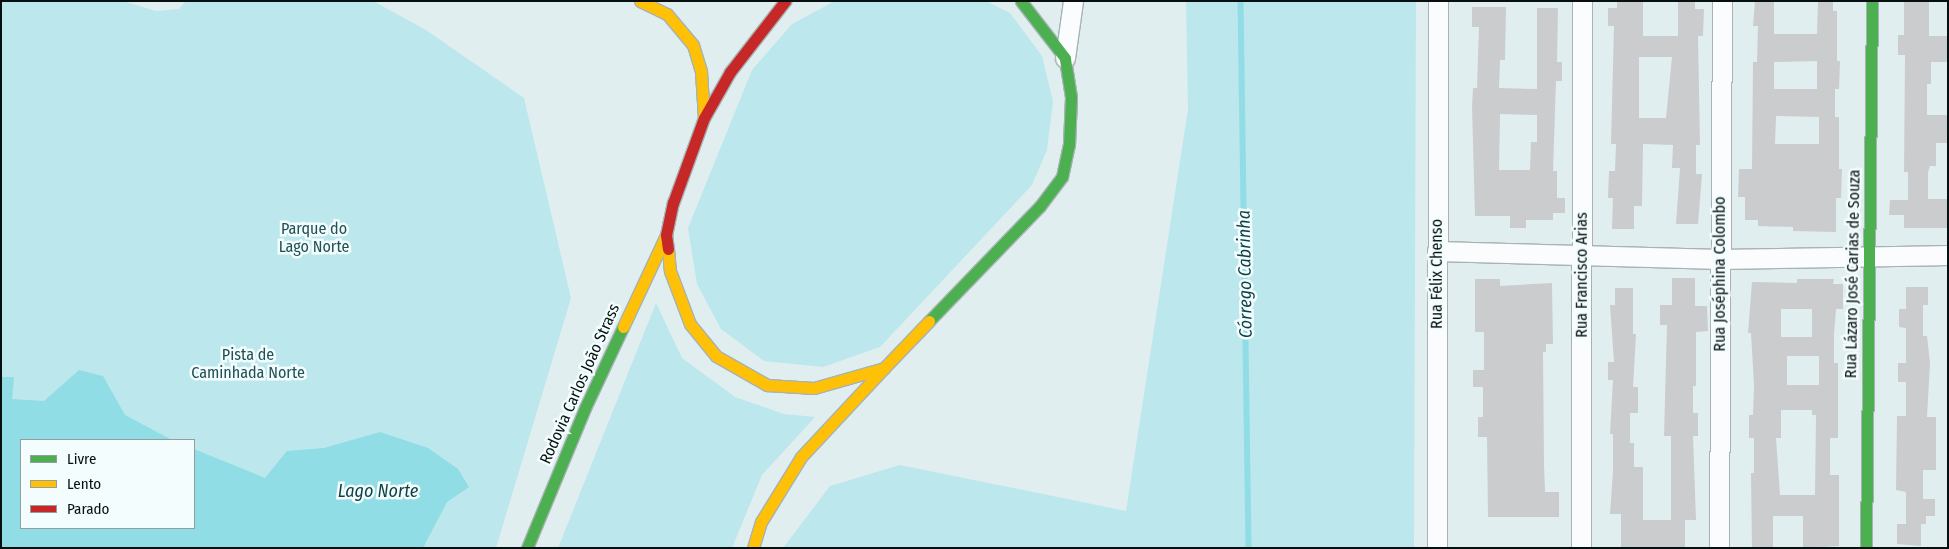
<!DOCTYPE html>
<html>
<head>
<meta charset="utf-8">
<style>
  body { margin:0 }
  #map { position:relative; width:1949px; height:549px; overflow:hidden; background:#e0eef0; font-family:"Fira Sans Condensed",sans-serif }
  div>[style] { position:absolute }
  .green>* { inset:0; background:#bce7ec }
  .water>* { inset:0; background:#90dde5 }
  .stream>* { height:5.5px; margin:-2.75px; padding:0 2.75px; transform-origin:2.75px; border-radius:2.75px; background:#90dde5 }
  .building>* { inset:0; background:#cbcccd }
  .roads { filter:drop-shadow(1px 0 #a7b2b4) drop-shadow(-1px 0 #a7b2b4) drop-shadow(0 1px #a7b2b4) drop-shadow(0 -1px #a7b2b4) }
  .street>* { height:19px; margin:-9.5px; padding:0 9.5px; transform-origin:9.5px; border-radius:9.5px; background:#fafcfd }
  .fast>* { height:11px; margin:-5.5px; padding:0 5.5px; transform-origin:5.5px; border-radius:5.5px; background:#4caf50 }
  .slow>* { height:11px; margin:-5.5px; padding:0 5.5px; transform-origin:5.5px; border-radius:5.5px; background:#ffc107 }
  .jam>* { height:11px; margin:-5.5px; padding:0 5.5px; transform-origin:5.5px; border-radius:5.5px; background:#c62828 }
  span { translate:-50% -50%; white-space:nowrap; text-align:center; line-height:1.15; -webkit-text-stroke:5px #f3fdfe; paint-order:stroke }
  .park-label { font-size:16px; color:#225155 }
  .street-label { font-size:16px; color:#071011 }
  .water-label { font-size:18px; color:#0d3f44; font-style:italic }
  .frame { position:absolute; inset:0; border:2px solid #071011; pointer-events:none }
  .legend { position:absolute; left:20px; top:439px; width:175px; height:90px; box-sizing:border-box; background:#f3fdfe; border:1px solid #959e9f; margin:0; padding:6px 9px; list-style:none; font-size:15px; color:#071011 }
  .legend li { display:flex; align-items:center; gap:10px; height:25px }
  .legend b { width:25px; border:1px solid #959e9f }
</style>
</head>
<body>
<div id="map">
  <div class="green">
    <i style="clip-path:polygon(evenodd,1px 1px,123px 1px,156px 11px,179px 9px,186px 1px,373px 1px,426px 30px,524px 98px,571px 298px,496px 548px,1px 548px,1px 1px,21px 440px,194px 440px,194px 528px,21px 528px,21px 440px)"></i>
    <i style="clip-path:polygon(835px 1px,986px 1px,1010px 13px,1042px 56px,1053px 101px,1047px 150px,1032px 185px,880px 347px,823px 367px,764px 361px,721px 329px,697px 284px,688px 228px,752px 70px,792px 24px)"></i>
    <i style="clip-path:polygon(1186px 1px,1416px 1px,1414px 548px,783px 548px,830px 486px,900px 465px,1126px 511px,1188px 109px)"></i>
    <i style="clip-path:polygon(656px 303px,682px 358px,735px 397px,784px 414px,815px 417px,762px 475px,732px 548px,558px 548px)"></i>
  </div>
  <div class="water">
    <i style="clip-path:polygon(79px 370px,103px 376px,125px 415px,172px 440px,21px 440px,21px 528px,194px 528px,194px 449px,265px 478px,287px 451px,324px 448px,380px 432px,428px 448px,458px 469px,469px 487px,447px 502px,423px 548px,1px 548px,1px 377px,14px 377px,12px 399px,44px 401px)"></i>
  </div>
  <div class="stream">
    <i style="left:1241px;top:1px;width:547px;rotate:89.16deg"></i>
  </div>
  <div class="building">
    <i style="clip-path:polygon(evenodd,1617px 1px,1643px 1px,1643px 36px,1678px 36px,1678px 1px,1695px 1px,1695px 9px,1704px 9px,1703px 36px,1698px 36px,1700px 145px,1696px 145px,1696px 174px,1702px 174px,1698px 224px,1676px 224px,1680px 168px,1672px 168px,1673px 145px,1643px 144px,1642px 206px,1634px 206px,1634px 229px,1612px 229px,1613px 198px,1608px 198px,1609px 171px,1615px 171px,1616px 144px,1611px 144px,1614px 26px,1608px 26px,1608px 8px,1617px 8px,1617px 1px,1639px 57px,1672px 57px,1666px 118px,1639px 118px,1639px 57px)"></i>
    <i style="clip-path:polygon(evenodd,1755px 1px,1774px 1px,1774px 34px,1817px 34px,1818px 1px,1833px 1px,1833px 11px,1837px 11px,1837px 61px,1840px 61px,1839px 89px,1835px 89px,1835px 117px,1839px 117px,1839px 169px,1842px 169px,1841px 198px,1836px 198px,1836px 232px,1793px 231px,1793px 227px,1758px 226px,1758px 220px,1745px 220px,1745px 197px,1738px 197px,1739px 169px,1752px 169px,1753px 62px,1757px 62px,1758px 26px,1753px 26px,1755px 1px,1817px 61px,1817px 89px,1774px 89px,1774px 62px,1817px 61px,1755px 1px,1776px 116px,1819px 117px,1819px 144px,1775px 144px,1776px 116px)"></i>
    <i style="clip-path:polygon(1904px 1px,1929px 1px,1929px 36px,1948px 36px,1948px 62px,1931px 62px,1931px 84px,1927px 84px,1927px 115px,1948px 115px,1948px 143px,1936px 143px,1936px 166px,1930px 166px,1928px 172px,1928px 199px,1948px 199px,1948px 228px,1904px 228px,1904px 215px,1889px 215px,1890px 200px,1908px 200px,1908px 172px,1904px 172px,1905px 55px,1898px 55px,1898px 35px,1904px 35px)"></i>
    <i style="clip-path:polygon(evenodd,1472px 7px,1506px 7px,1505px 60px,1500px 60px,1499px 88px,1537px 89px,1537px 8px,1558px 8px,1557px 62px,1562px 62px,1562px 81px,1556px 81px,1553px 171px,1557px 171px,1557px 198px,1565px 198px,1565px 213px,1553px 213px,1553px 220px,1526px 220px,1526px 228px,1510px 228px,1510px 216px,1475px 216px,1472px 107px,1473px 88px,1477px 88px,1479px 27px,1472px 27px,1472px 7px,1500px 114px,1537px 115px,1537px 142px,1531px 142px,1530px 170px,1499px 170px,1500px 114px)"></i>
    <i style="clip-path:polygon(1672px 278px,1695px 278px,1695px 306px,1707px 306px,1708px 331px,1696px 332px,1696px 386px,1693px 386px,1693px 413px,1698px 413px,1698px 436px,1693px 436px,1696px 520px,1685px 520px,1685px 548px,1621px 548px,1621px 514px,1610px 514px,1613px 471px,1613px 434px,1610px 434px,1613px 380px,1608px 380px,1608px 362px,1614px 362px,1610px 305px,1615px 305px,1615px 288px,1633px 288px,1633px 334px,1636px 334px,1633px 387px,1638px 387px,1638px 413px,1630px 413px,1630px 443px,1634px 443px,1634px 467px,1643px 467px,1643px 520px,1671px 520px,1671px 436px,1664px 436px,1667px 325px,1660px 325px,1660px 305px,1672px 305px)"></i>
    <i style="clip-path:polygon(1475px 279px,1500px 279px,1500px 286px,1552px 283px,1553px 344px,1546px 344px,1546px 352px,1543px 352px,1544px 465px,1545px 492px,1559px 492px,1559px 517px,1488px 517px,1487px 437px,1478px 437px,1478px 417px,1483px 417px,1483px 387px,1473px 387px,1473px 370px,1484px 370px,1484px 332px,1475px 332px)"></i>
    <i style="clip-path:polygon(evenodd,1797px 279px,1834px 279px,1833px 284px,1843px 284px,1843px 309px,1836px 309px,1834px 334px,1834px 363px,1838px 363px,1838px 438px,1830px 438px,1830px 475px,1839px 475px,1839px 546px,1803px 548px,1803px 516px,1773px 516px,1773px 548px,1752px 548px,1751px 473px,1754px 473px,1754px 438px,1749px 438px,1749px 415px,1753px 415px,1754px 385px,1751px 333px,1748px 333px,1752px 282px,1797px 283px,1797px 279px,1781px 309px,1812px 309px,1812px 337px,1781px 337px,1781px 309px,1797px 279px,1787px 356px,1819px 356px,1819px 385px,1787px 385px,1787px 356px,1797px 279px,1781px 410px,1812px 410px,1812px 415px,1816px 415px,1815px 495px,1780px 495px,1776px 438px,1781px 438px,1781px 410px)"></i>
    <i style="clip-path:polygon(1906px 287px,1928px 287px,1928px 305px,1923px 305px,1923px 336px,1927px 336px,1930px 363px,1927px 417px,1936px 417px,1936px 470px,1923px 470px,1923px 499px,1935px 499px,1935px 516px,1926px 516px,1926px 524px,1921px 524px,1921px 546px,1897px 544px,1897px 524px,1906px 524px,1906px 492px,1896px 490px,1897px 416px,1906px 416px,1906px 382px,1898px 382px,1898px 363px,1906px 363px,1906px 328px,1899px 327px,1899px 309px,1906px 309px)"></i>
  </div>
  <div class="roads">
    <div class="street">
      <i style="left:1065px;top:58px;width:58px;rotate:-82deg"></i>
      <i style="left:1437px;top:251px;width:283px;rotate:1.6deg"></i>
      <i style="left:1720px;top:259px;width:228px;rotate:-1deg"></i>
      <i style="left:1437px;top:548px;width:547px;rotate:-89.9deg"></i>
      <i style="left:1581px;top:548px;width:547px;rotate:-89.9deg"></i>
      <i style="left:1719px;top:548px;width:547px;rotate:-89.69deg"></i>
    </div>
    <div class="fast">
      <i style="left:929px;top:321px;width:160px;rotate:-46deg"></i>
      <i style="left:1040px;top:206px;width:36px;rotate:-53deg"></i>
      <i style="left:1062px;top:177px;width:33px;rotate:-78deg"></i>
      <i style="left:1069px;top:145px;width:48px;rotate:-87.6deg"></i>
      <i style="left:1071px;top:97px;width:39px;rotate:-99deg"></i>
      <i style="left:1065px;top:58px;width:72px;rotate:-127.7deg"></i>
      <i style="left:527px;top:548px;width:152px;rotate:-67.5deg"></i>
      <i style="left:585px;top:408px;width:89px;rotate:-64.9deg"></i>
      <i style="left:1866px;top:548px;width:547px;rotate:-89.37deg"></i>
    </div>
    <div class="slow">
      <i style="left:640px;top:1px;width:30px;rotate:26deg"></i>
      <i style="left:667px;top:14px;width:40px;rotate:50deg"></i>
      <i style="left:693px;top:45px;width:28px;rotate:73deg"></i>
      <i style="left:701px;top:72px;width:46px;rotate:86.3deg"></i>
      <i style="left:668px;top:249px;width:22px;rotate:85deg"></i>
      <i style="left:670px;top:271px;width:57px;rotate:69.3deg"></i>
      <i style="left:690px;top:324px;width:41px;rotate:50.9deg"></i>
      <i style="left:716px;top:356px;width:59px;rotate:29.6deg"></i>
      <i style="left:767px;top:385px;width:47px;rotate:3.7deg"></i>
      <i style="left:814px;top:388px;width:73px;rotate:-15.9deg"></i>
      <i style="left:884px;top:368px;width:65px;rotate:-46.2deg"></i>
      <i style="left:623px;top:327px;width:102px;rotate:-64.9deg"></i>
      <i style="left:753px;top:548px;width:27px;rotate:-73deg"></i>
      <i style="left:761px;top:522px;width:76px;rotate:-58.4deg"></i>
      <i style="left:801px;top:457px;width:120px;rotate:-47deg"></i>
    </div>
    <div class="jam">
      <i style="left:668px;top:249px;width:14px;rotate:-98deg"></i>
      <i style="left:666px;top:235px;width:33px;rotate:-78deg"></i>
      <i style="left:673px;top:203px;width:90px;rotate:-70deg"></i>
      <i style="left:704px;top:118px;width:53px;rotate:-60.5deg"></i>
      <i style="left:730px;top:72px;width:90px;rotate:-52.2deg"></i>
    </div>
  </div>
  <div class="park-label">
    <span style="left:314px;top:238px">Parque do<br>Lago Norte</span>
    <span style="left:248px;top:364px">Pista de<br>Caminhada Norte</span>
  </div>
  <div class="street-label">
    <span style="left:1437px;top:274px;rotate:-90deg">Rua Félix Chenso</span>
    <span style="left:1720px;top:274px;rotate:-90deg">Rua Joséphina Colombo</span>
    <span style="left:1853px;top:274px;rotate:-89deg">Rua Lázaro José Carias de Souza</span>
    <span style="left:1582px;top:275px;rotate:-90deg">Rua Francisco Arias</span>
    <span style="left:580px;top:384px;rotate:-66deg">Rodovia Carlos João Strass</span>
  </div>
  <div class="water-label">
    <span style="left:1245px;top:274px;rotate:-91deg">Córrego Cabrinha</span>
    <span style="left:378px;top:491px">Lago Norte</span>
  </div>
  <div class="frame"></div>
  <ul class="legend">
  <li><b style="height:6px;background:#4caf50"></b>Livre</li>
  <li><b style="height:6px;background:#ffc107"></b>Lento</li>
  <li><b style="height:6px;background:#c62828"></b>Parado</li>
  </ul>
</div>
</body>
</html>
